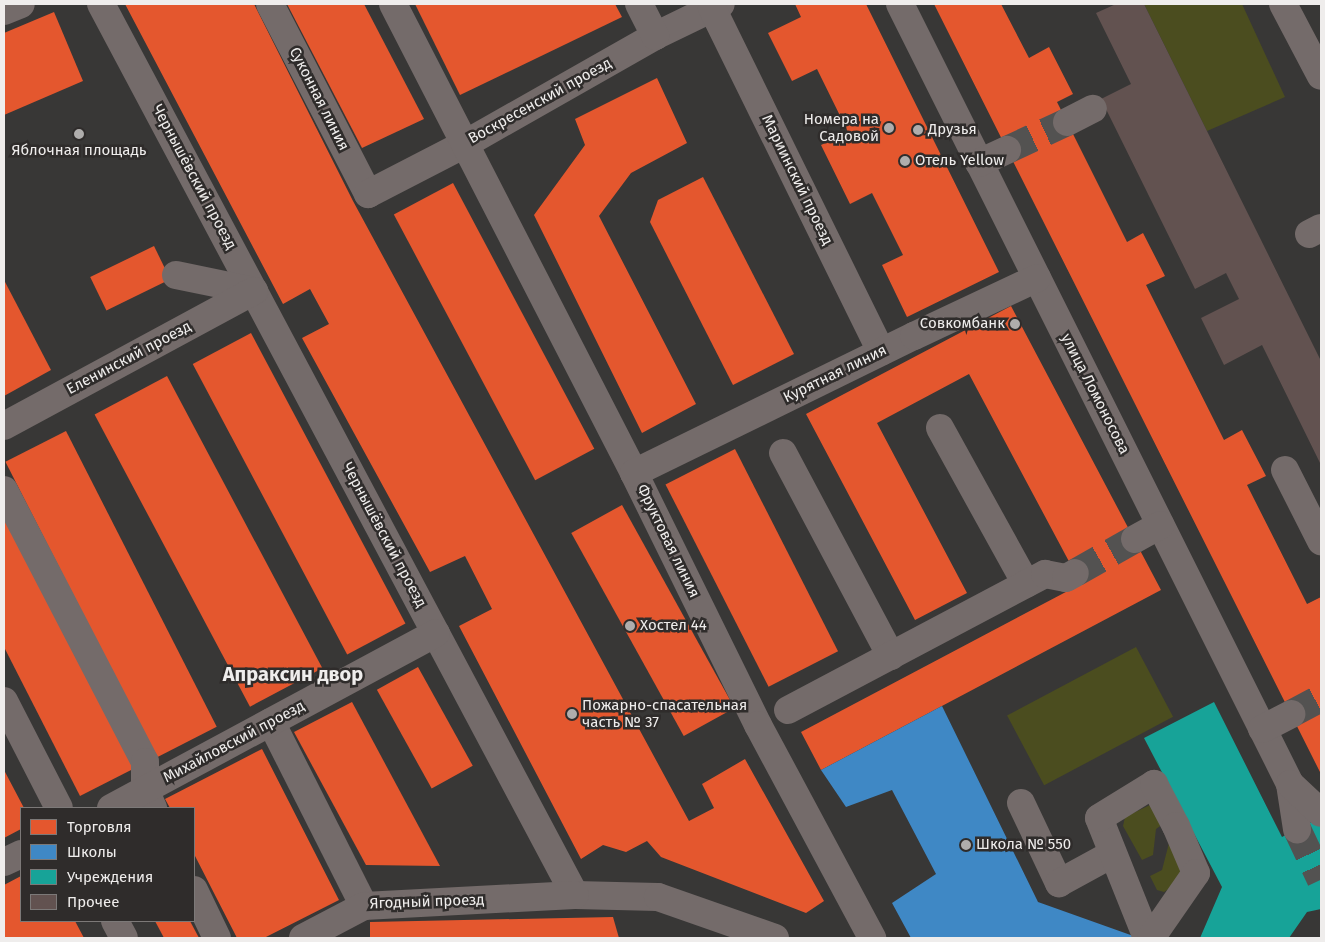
<!DOCTYPE html>
<html>
<head>
<meta charset="utf-8">
<style>
  body { margin:0 }
  #map { position:relative; width:1325px; height:942px; overflow:hidden; background:#383736; font-family:"Fira Sans",sans-serif }
  div>[style] { position:absolute }
  .green>* { inset:0; background:#4b4d1f; transform-origin:0 0 }
  .shops>* { inset:0; background:#e4572e; transform-origin:0 0 }
  .schools>* { inset:0; background:#3f88c5 }
  .public>* { inset:0; background:#17a398 }
  .building>* { inset:0; background:#625250 }
  .minor-tunnel>* { height:28px; margin-top:-14px; transform-origin:0; background:repeating-linear-gradient(90deg,#535251 0 28px,transparent 0 42px) }
  .minor>* { height:28px; margin:-14px; padding:0 14px; transform-origin:14px; border-radius:14px; background:#746b6a }
  .dots>* { width:14px; height:14px; translate:-50% -50%; box-sizing:border-box; border:2px solid #2f2c2b; border-radius:50% }
  span { translate:-50% -50%; white-space:nowrap; text-align:center; line-height:1.15; -webkit-text-stroke:5px #2f2c2b; paint-order:stroke }
  .street-label { font-size:15px; color:#efedec }
  .poi-label { font-size:15px; color:#efedec }
  .right { translate:-100% -50%; text-align:right }
  .left { translate:0 -50%; text-align:left }
  .district-label { font-size:20px; color:#efedec; font-weight:700 }
  .frame { position:absolute; inset:0; border:5px solid #efedec; pointer-events:none }
  .legend { position:absolute; left:20px; top:807px; width:175px; height:115px; box-sizing:border-box; background:#2f2c2b; border:1px solid #7c7978; margin:0; padding:6px 9px; list-style:none; font-size:15px; color:#efedec }
  .legend li { display:flex; align-items:center; gap:10px; height:25px }
  .legend b { width:25px; border:1px solid #7c7978 }
</style>
</head>
<body>
<div id="map">
  <div class="green">
    <i style="clip-path:polygon(1144px 4px,1242px 4px,1285px 97px,1207px 131px)"></i>
    <i style="left:1136px;top:647px;width:79px;height:146px;rotate:62deg"></i>
    <i style="clip-path:polygon(1152px 804px,1163px 824px,1156px 829px,1153px 855px,1142px 860px,1123px 826px,1125px 817px)"></i>
    <i style="clip-path:polygon(1169px 843px,1184px 879px,1164px 892px,1157px 890px,1150px 876px,1162px 870px)"></i>
  </div>
  <div class="shops">
    <i style="clip-path:polygon(125px 4px,254px 4px,353px 201px,689px 821px,714px 808px,702px 784px,745px 759px,824px 901px,806px 913px,661px 857px,647px 841px,626px 852px,603px 845px,581px 859px,459px 626px,492px 609px,465px 556px,430px 572px,302px 338px,329px 324px,310px 289px,283px 304px)"></i>
    <i style="clip-path:polygon(287px 4px,364px 4px,424px 119px,362px 148px)"></i>
    <i style="clip-path:polygon(415px 4px,615px 4px,622px 17px,460px 95px)"></i>
    <i style="clip-path:polygon(795px 4px,866px 4px,999px 272px,907px 317px,882px 265px,903px 255px,872px 193px,850px 204px,821px 145px,848px 132px,817px 69px,792px 81px,768px 33px,801px 17px)"></i>
    <i style="clip-path:polygon(934px 4px,1001px 4px,1029px 58px,1049px 47px,1073px 94px,1057px 102px,1127px 242px,1143px 233px,1165px 276px,1146px 285px,1224px 440px,1242px 430px,1266px 476px,1247px 485px,1307px 604px,1321px 597px,1321px 774px)"></i>
    <i style="clip-path:polygon(54px 12px,83px 81px,4px 115px,4px 33px)"></i>
    <i style="clip-path:polygon(657px 78px,687px 143px,631px 173px,599px 216px,696px 404px,642px 433px,534px 215px,585px 145px,575px 119px)"></i>
    <i style="clip-path:polygon(703px 177px,794px 354px,733px 385px,650px 222px,658px 200px)"></i>
    <i style="left:453px;top:183px;width:301px;height:67px;rotate:62deg"></i>
    <i style="left:154px;top:246px;width:37px;height:71px;rotate:64deg"></i>
    <i style="clip-path:polygon(4px 280px,51px 370px,4px 396px)"></i>
    <i style="clip-path:polygon(1011px 306px,1161px 590px,821px 770px,801px 732px,1081px 584px,969px 374px,877px 423px,967px 593px,915px 620px,806px 414px)"></i>
    <i style="left:251px;top:333px;width:329px;height:66px;rotate:62deg"></i>
    <i style="left:167px;top:376px;width:331px;height:82px;rotate:62deg"></i>
    <i style="left:66px;top:431px;width:332px;height:68px;rotate:63deg"></i>
    <i style="left:735px;top:449px;width:227px;height:78px;rotate:63deg"></i>
    <i style="left:622px;top:505px;width:232px;height:58px;rotate:61deg"></i>
    <i style="clip-path:polygon(4px 514px,135px 768px,80px 796px,4px 647px)"></i>
    <i style="left:418px;top:667px;width:113px;height:47px;rotate:61deg"></i>
    <i style="clip-path:polygon(352px 702px,440px 866px,366px 865px,294px 732px)"></i>
    <i style="clip-path:polygon(262px 749px,339px 900px,264px 938px,237px 938px,194px 854px,194px 808px,170px 808px,165px 799px)"></i>
    <i style="clip-path:polygon(4px 770px,24px 808px,21px 808px,21px 829px,4px 838px)"></i>
    <i style="clip-path:polygon(21px 876px,21px 921px,75px 921px,84px 938px,4px 938px,4px 885px)"></i>
    <i style="clip-path:polygon(613px 917px,619px 938px,370px 938px,370px 922px)"></i>
    <i style="clip-path:polygon(155px 921px,190px 921px,199px 938px,164px 938px)"></i>
  </div>
  <div class="schools">
    <i style="clip-path:polygon(942px 706px,1038px 902px,1139px 938px,911px 938px,892px 903px,936px 874px,892px 790px,846px 807px,821px 770px)"></i>
  </div>
  <div class="public">
    <i style="clip-path:polygon(1214px 702px,1282px 837px,1321px 817px,1321px 909px,1307px 912px,1289px 938px,1200px 938px,1222px 887px,1144px 738px)"></i>
  </div>
  <div class="building">
    <i style="clip-path:polygon(1116px 4px,1144px 4px,1321px 361px,1321px 465px,1262px 345px,1224px 365px,1201px 318px,1239px 299px,1226px 273px,1195px 289px,1101px 99px,1131px 84px,1096px 13px)"></i>
  </div>
  <div class="minor-tunnel">
    <i style="left:1007px;top:150px;width:66px;rotate:-25deg"></i>
    <i style="left:1075px;top:573px;width:69px;rotate:-29.5deg"></i>
    <i style="left:1291px;top:714px;width:34px;rotate:-28deg"></i>
    <i style="left:1297px;top:829px;width:56px;rotate:64.8deg"></i>
  </div>
  <div class="minor">
    <i style="left:101px;top:4px;width:1009px;rotate:61.99deg"></i>
    <i style="left:575px;top:895px;width:83px;rotate:1.4deg"></i>
    <i style="left:658px;top:897px;width:124px;rotate:19.3deg"></i>
    <i style="left:270px;top:4px;width:214px;rotate:62.7deg"></i>
    <i style="left:368px;top:194px;width:109px;rotate:-27.3deg"></i>
    <i style="left:465px;top:144px;width:219px;rotate:-29.6deg"></i>
    <i style="left:655px;top:36px;width:73px;rotate:-25.9deg"></i>
    <i style="left:393px;top:4px;width:527px;rotate:62.8deg"></i>
    <i style="left:634px;top:473px;width:281px;rotate:63.8deg"></i>
    <i style="left:758px;top:725px;width:242px;rotate:61.8deg"></i>
    <i style="left:639px;top:4px;width:36px;rotate:63deg"></i>
    <i style="left:900px;top:4px;width:872px;rotate:63.43deg"></i>
    <i style="left:1290px;top:784px;width:46px;rotate:81.2deg"></i>
    <i style="left:1283px;top:4px;width:81px;rotate:62.2deg"></i>
    <i style="left:712px;top:8px;width:383px;rotate:63.8deg"></i>
    <i style="left:4px;top:11px;width:18px;rotate:-22deg"></i>
    <i style="left:1067px;top:122px;width:29px;rotate:-27deg"></i>
    <i style="left:979px;top:163px;width:31px;rotate:-25deg"></i>
    <i style="left:1309px;top:234px;width:13px;rotate:-27deg"></i>
    <i style="left:176px;top:275px;width:80px;rotate:11.6deg"></i>
    <i style="left:4px;top:426px;width:284px;rotate:-28.4deg"></i>
    <i style="left:940px;top:428px;width:178px;rotate:61.1deg"></i>
    <i style="left:783px;top:453px;width:230px;rotate:62deg"></i>
    <i style="left:1285px;top:470px;width:80px;rotate:63.1deg"></i>
    <i style="left:634px;top:473px;width:312px;rotate:-26.1deg"></i>
    <i style="left:914px;top:336px;width:136px;rotate:-25.2deg"></i>
    <i style="left:4px;top:490px;width:306px;rotate:62.6deg"></i>
    <i style="left:145px;top:762px;width:28px;rotate:90deg"></i>
    <i style="left:145px;top:790px;width:20px;rotate:66deg"></i>
    <i style="left:1135px;top:539px;width:29px;rotate:-29deg"></i>
    <i style="left:4px;top:701px;width:120px;rotate:62.8deg"></i>
    <i style="left:788px;top:710px;width:291px;rotate:-27.9deg"></i>
    <i style="left:1045px;top:574px;width:21px;rotate:11deg"></i>
    <i style="left:1066px;top:578px;width:10px;rotate:-29deg"></i>
    <i style="left:271px;top:722px;width:206px;rotate:63.2deg"></i>
    <i style="left:364px;top:906px;width:211px;rotate:-3deg"></i>
    <i style="left:1262px;top:729px;width:33px;rotate:-27deg"></i>
    <i style="left:1290px;top:784px;width:42px;rotate:43.1deg"></i>
    <i style="left:1021px;top:803px;width:89px;rotate:64.6deg"></i>
    <i style="left:1059px;top:883px;width:60px;rotate:-28.7deg"></i>
    <i style="left:111px;top:808px;width:369px;rotate:-28.3deg"></i>
    <i style="left:4px;top:862px;width:19px;rotate:-25deg"></i>
    <i style="left:194px;top:890px;width:53px;rotate:64.4deg"></i>
    <i style="left:115px;top:921px;width:19px;rotate:62deg"></i>
    <i style="left:303px;top:938px;width:69px;rotate:-27.7deg"></i>
    <i style="left:1147px;top:938px;width:129px;rotate:-111.8deg"></i>
    <i style="left:1099px;top:818px;width:65px;rotate:-31.7deg"></i>
    <i style="left:1154px;top:784px;width:47px;rotate:62.4deg"></i>
    <i style="left:1176px;top:826px;width:51px;rotate:66.9deg"></i>
    <i style="left:1196px;top:873px;width:79px;rotate:124.7deg"></i>
  </div>
  <div class="dots">
    <i style="left:889px;top:128px;background:#afadac"></i>
    <i style="left:918px;top:130px;background:#afadac"></i>
    <i style="left:79px;top:134px;background:#afadac"></i>
    <i style="left:905px;top:161px;background:#afadac"></i>
    <i style="left:1015px;top:324px;background:#afadac"></i>
    <i style="left:630px;top:626px;background:#afadac"></i>
    <i style="left:572px;top:714px;background:#afadac"></i>
    <i style="left:966px;top:845px;background:#afadac"></i>
  </div>
  <div class="street-label">
    <span style="left:319px;top:99px;rotate:63deg">Суконная линия</span>
    <span style="left:540px;top:101px;rotate:-29deg">Воскресенский проезд</span>
    <span style="left:194px;top:177px;rotate:62deg">Чернышёвский проезд</span>
    <span style="left:797px;top:180px;rotate:64deg">Мариинский проезд</span>
    <span style="left:129px;top:358px;rotate:-28deg">Еленинский проезд</span>
    <span style="left:835px;top:374px;rotate:-26deg">Курятная линия</span>
    <span style="left:1095px;top:394px;rotate:63deg">улица Ломоносова</span>
    <span style="left:384px;top:535px;rotate:62deg">Чернышёвский проезд</span>
    <span style="left:668px;top:541px;rotate:64deg">Фруктовая линия</span>
    <span style="left:234px;top:742px;rotate:-28deg">Михайловский проезд</span>
    <span style="left:427px;top:902px;rotate:-2deg">Ягодный проезд</span>
  </div>
  <div class="poi-label">
    <span class="right" style="left:879px;top:128px">Номера на<br>Садовой</span>
    <span class="left" style="left:928px;top:130px">Друзья</span>
    <span style="left:79px;top:151px">Яблочная площадь</span>
    <span class="left" style="left:915px;top:161px">Отель Yellow</span>
    <span class="right" style="left:1005px;top:324px">Совкомбанк</span>
    <span class="left" style="left:640px;top:626px">Хостел 44</span>
    <span class="left" style="left:582px;top:714px">Пожарно-спасательная<br>часть № 37</span>
    <span class="left" style="left:976px;top:845px">Школа № 550</span>
  </div>
  <div class="district-label">
    <span style="left:293px;top:674px">Апраксин двор</span>
  </div>
  <div class="frame"></div>
  <ul class="legend">
  <li><b style="height:14px;background:#e4572e"></b>Торговля</li>
  <li><b style="height:14px;background:#3f88c5"></b>Школы</li>
  <li><b style="height:14px;background:#17a398"></b>Учреждения</li>
  <li><b style="height:14px;background:#625250"></b>Прочее</li>
  </ul>
</div>
</body>
</html>
